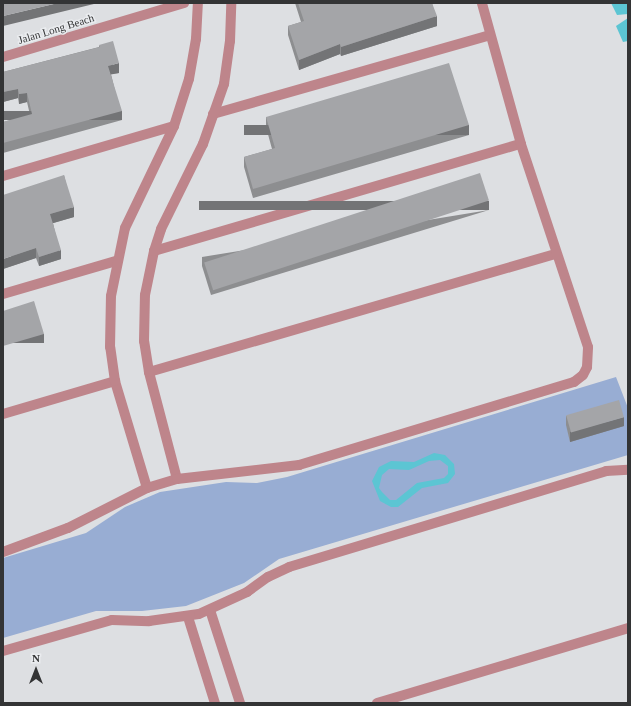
<!DOCTYPE html>
<html>
<head>
<meta charset="utf-8">
<style>
  body { margin:0 }
  #map { position:relative; width:631px; height:706px; overflow:hidden; background:#dddfe2; font-family:Georgia,serif }
  div>[style] { position:absolute }
  .green>* { inset:0; background:#98add3 }
  .water>* { inset:0; background:#5cc5d3 }
  .minor>* { height:10px; margin:-5px; padding:0 5px; transform-origin:5px; border-radius:5px; background:#be858b }
  .wall>* { inset:0; background:#8d8e90 }
  .shaded-wall>* { inset:0; background:#737476; transform-origin:0 0 }
  .building>* { inset:0; background:#a4a5a8; transform-origin:0 0 }
  span { translate:-50% -50%; white-space:nowrap; text-align:center; line-height:1.15; -webkit-text-stroke:3px #eaecef; paint-order:stroke }
  .street-label { font-size:11px; color:#333435 }
  .frame { position:absolute; inset:0; border:4px solid #333435; pointer-events:none }
  .north { position:absolute; left:16px; top:650px; width:40px; height:40px; -webkit-text-stroke:3px #eaecef; paint-order:stroke; rotate:0deg; font-size:11px; font-weight:700; line-height:16px; text-align:center; color:#333435 }
  .north::after { content:''; display:block; margin:auto; width:14px; height:18px; background:#333435; clip-path:polygon(50% 0,100% 100%,50% 72%,0 100%) }
</style>
</head>
<body>
<div id="map">
  <div class="green">
    <i style="clip-path:polygon(616px 377px,628px 408px,628px 455px,279px 559px,244px 583px,186px 606px,142px 611px,96px 611px,3px 638px,3px 558px,86px 533px,125px 507px,160px 492px,226px 482px,257px 483px,287px 477px)"></i>
  </div>
  <div class="water">
    <i style="clip-path:polygon(611px 3px,628px 3px,628px 14px,617px 15px)"></i>
    <i style="clip-path:polygon(628px 18px,628px 41px,623px 42px,616px 26px)"></i>
    <i style="clip-path:polygon(evenodd,434px 453px,445px 455px,454px 464px,455px 474px,448px 483px,422px 488px,398px 507px,391px 507px,380px 501px,372px 481px,379px 467px,391px 461px,414px 462px,434px 453px,440px 460px,448px 466px,448px 474px,444px 478px,417px 483px,396px 500px,390px 500px,382px 492px,379px 488px,382px 475px,389px 469px,409px 470px,429px 461px,440px 460px)"></i>
  </div>
  <div class="minor">
    <i style="left:3px;top:57px;width:189px;rotate:-16.6deg"></i>
    <i style="left:213px;top:114px;width:288px;rotate:-15.9deg"></i>
    <i style="left:3px;top:176px;width:178px;rotate:-16.3deg"></i>
    <i style="left:154px;top:251px;width:382px;rotate:-16.3deg"></i>
    <i style="left:3px;top:294px;width:118px;rotate:-16.3deg"></i>
    <i style="left:149px;top:372px;width:423px;rotate:-16.2deg"></i>
    <i style="left:3px;top:414px;width:117px;rotate:-16.4deg"></i>
    <i style="left:177px;top:479px;width:111px;rotate:-104.7deg"></i>
    <i style="left:149px;top:372px;width:31px;rotate:-99deg"></i>
    <i style="left:144px;top:341px;width:46px;rotate:-88.8deg"></i>
    <i style="left:145px;top:295px;width:45px;rotate:-78.4deg"></i>
    <i style="left:154px;top:251px;width:23px;rotate:-72deg"></i>
    <i style="left:161px;top:229px;width:95px;rotate:-63.7deg"></i>
    <i style="left:203px;top:144px;width:64px;rotate:-70.7deg"></i>
    <i style="left:224px;top:84px;width:43px;rotate:-82.1deg"></i>
    <i style="left:230px;top:41px;width:38px;rotate:-88deg"></i>
    <i style="left:147px;top:488px;width:112px;rotate:-106.7deg"></i>
    <i style="left:115px;top:381px;width:34px;rotate:-98deg"></i>
    <i style="left:110px;top:347px;width:51px;rotate:-88.9deg"></i>
    <i style="left:111px;top:296px;width:69px;rotate:-78.4deg"></i>
    <i style="left:125px;top:228px;width:113px;rotate:-64.3deg"></i>
    <i style="left:174px;top:126px;width:49px;rotate:-72.3deg"></i>
    <i style="left:189px;top:79px;width:41px;rotate:-80.1deg"></i>
    <i style="left:196px;top:39px;width:36px;rotate:-87deg"></i>
    <i style="left:3px;top:552px;width:69px;rotate:-20.3deg"></i>
    <i style="left:68px;top:528px;width:89px;rotate:-26.9deg"></i>
    <i style="left:147px;top:488px;width:31px;rotate:-17deg"></i>
    <i style="left:177px;top:479px;width:123px;rotate:-6.5deg"></i>
    <i style="left:299px;top:465px;width:287px;rotate:-16.8deg"></i>
    <i style="left:574px;top:382px;width:11px;rotate:-38deg"></i>
    <i style="left:583px;top:375px;width:9px;rotate:-63deg"></i>
    <i style="left:587px;top:367px;width:20px;rotate:-87deg"></i>
    <i style="left:588px;top:347px;width:214px;rotate:-108.3deg"></i>
    <i style="left:521px;top:144px;width:146px;rotate:-105.5deg"></i>
    <i style="left:210px;top:610px;width:98px;rotate:72.1deg"></i>
    <i style="left:188px;top:617px;width:90px;rotate:72.6deg"></i>
    <i style="left:3px;top:651px;width:113px;rotate:-15.9deg"></i>
    <i style="left:112px;top:620px;width:37px;rotate:2deg"></i>
    <i style="left:149px;top:621px;width:50px;rotate:-8deg"></i>
    <i style="left:199px;top:614px;width:53px;rotate:-24.6deg"></i>
    <i style="left:247px;top:592px;width:26px;rotate:-36deg"></i>
    <i style="left:268px;top:577px;width:23px;rotate:-25deg"></i>
    <i style="left:289px;top:567px;width:331px;rotate:-16.8deg"></i>
    <i style="left:606px;top:471px;width:22px;rotate:-3deg"></i>
    <i style="left:377px;top:703px;width:262px;rotate:-16.6deg"></i>
  </div>
  <div class="wall">
    <i style="clip-path:polygon(295px 3px,432px 3px,437px 26px,341px 56px,340px 54px,299px 70px,288px 35px,288px 26px,301px 22px)"></i>
    <i style="clip-path:polygon(99px 45px,119px 73px,111px 74px,122px 120px,3px 153px,3px 122px,30px 115px,27px 102px,19px 104px,18px 98px,3px 102px,3px 72px,99px 47px)"></i>
    <i style="clip-path:polygon(266px 117px,469px 135px,253px 198px,244px 167px,244px 157px,272px 149px,266px 127px)"></i>
    <i style="clip-path:polygon(64px 175px,74px 217px,53px 223px,61px 259px,39px 266px,36px 258px,3px 269px)"></i>
    <i style="clip-path:polygon(489px 210px,211px 295px,202px 266px,202px 257px)"></i>
    <i style="clip-path:polygon(566px 416px,624px 426px,570px 442px,566px 425px)"></i>
  </div>
  <div class="shaded-wall">
    <i style="clip-path:polygon(58px 3px,98px 3px,3px 26px,3px 16px)"></i>
    <i style="clip-path:polygon(437px 16px,437px 26px,341px 56px,341px 47px)"></i>
    <i style="clip-path:polygon(340px 44px,340px 54px,299px 70px,299px 60px)"></i>
    <i style="clip-path:polygon(119px 63px,119px 73px,108px 75px,108px 66px)"></i>
    <i style="clip-path:polygon(18px 89px,18px 98px,3px 102px,3px 92px)"></i>
    <i style="clip-path:polygon(27px 93px,27px 102px,19px 104px,19px 94px)"></i>
    <i style="left:122px;top:111px;width:9px;height:123px;rotate:90deg"></i>
    <i style="left:469px;top:125px;width:10px;height:225px;rotate:90deg"></i>
    <i style="left:489px;top:201px;width:9px;height:290px;rotate:90deg"></i>
    <i style="clip-path:polygon(74px 207px,74px 217px,50px 224px,50px 214px)"></i>
    <i style="clip-path:polygon(36px 248px,36px 258px,3px 269px,3px 259px)"></i>
    <i style="clip-path:polygon(61px 250px,61px 259px,39px 266px,39px 257px)"></i>
    <i style="left:44px;top:334px;width:9px;height:43px;rotate:90deg"></i>
    <i style="clip-path:polygon(624px 417px,624px 426px,570px 442px,570px 432px)"></i>
  </div>
  <div class="building">
    <i style="clip-path:polygon(3px 3px,58px 3px,3px 16px)"></i>
    <i style="clip-path:polygon(298px 3px,432px 3px,437px 16px,341px 47px,340px 44px,299px 60px,288px 26px,304px 21px)"></i>
    <i style="clip-path:polygon(113px 41px,119px 63px,108px 66px,122px 111px,3px 143px,3px 122px,32px 114px,27px 93px,19px 94px,18px 89px,3px 92px,3px 72px,100px 47px,99px 45px)"></i>
    <i style="clip-path:polygon(449px 63px,469px 125px,253px 189px,244px 157px,275px 148px,266px 117px)"></i>
    <i style="left:480px;top:173px;width:29px;height:290px;rotate:72deg"></i>
    <i style="clip-path:polygon(64px 175px,74px 207px,50px 214px,61px 250px,39px 257px,36px 248px,3px 259px,3px 195px)"></i>
    <i style="clip-path:polygon(34px 301px,44px 334px,3px 346px,3px 311px)"></i>
    <i style="left:619px;top:400px;width:18px;height:55px;rotate:74deg"></i>
  </div>
  <div class="street-label">
    <span style="left:56px;top:29px;rotate:-17deg">Jalan Long Beach</span>
  </div>
  <div class="frame"></div>
  <div class="north">N</div>
</div>
</body>
</html>
